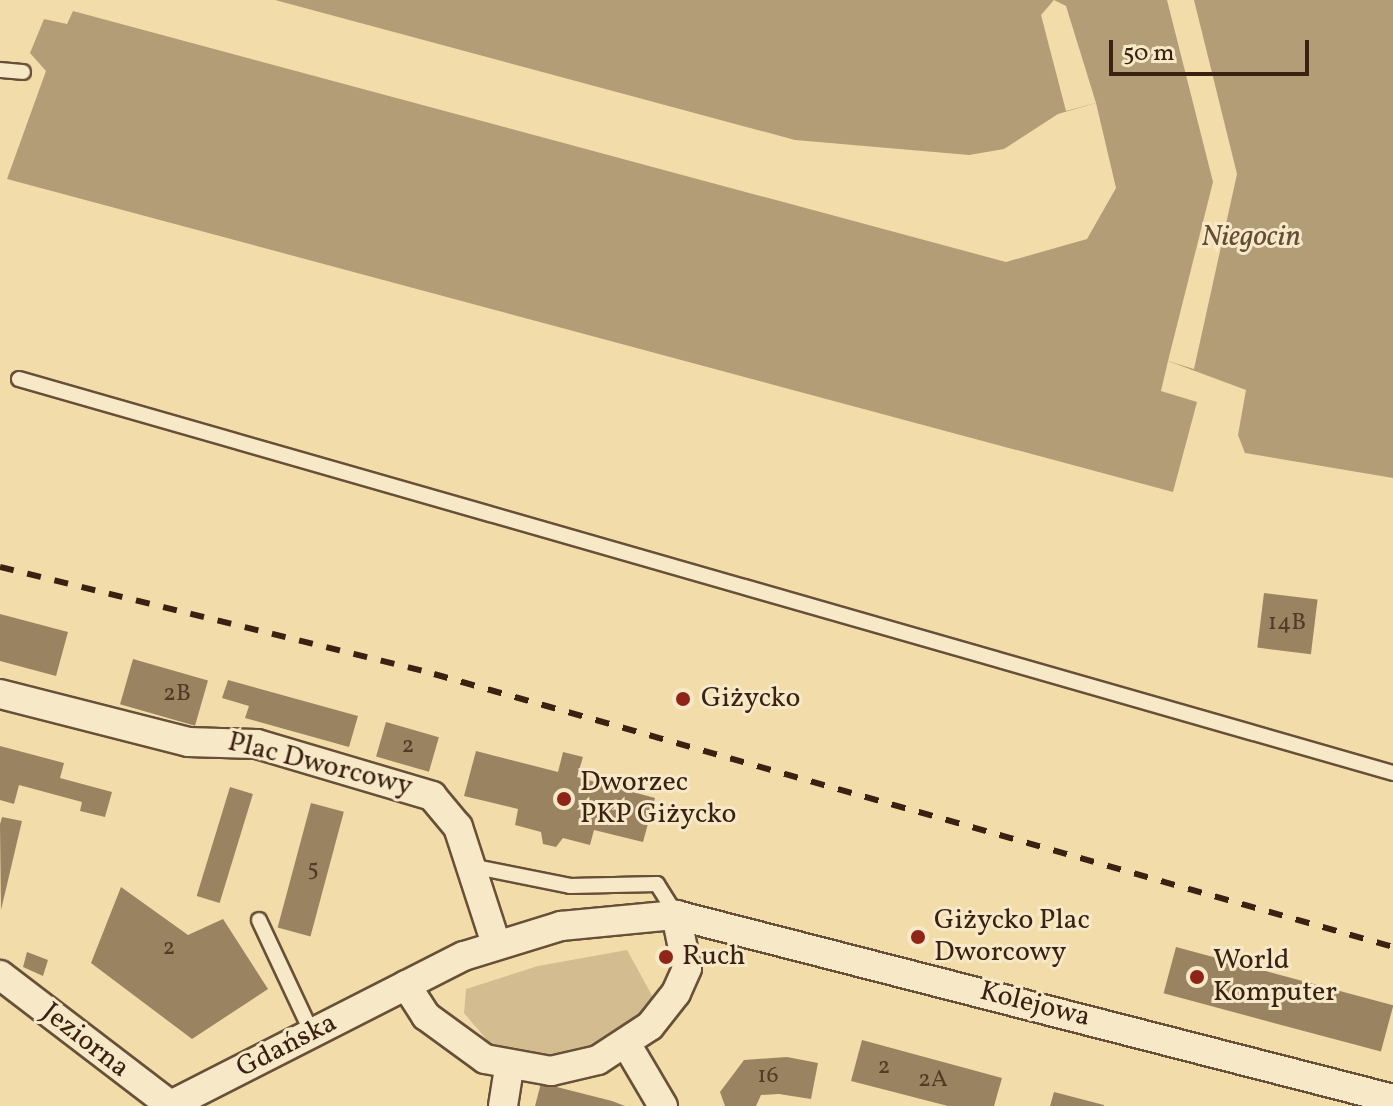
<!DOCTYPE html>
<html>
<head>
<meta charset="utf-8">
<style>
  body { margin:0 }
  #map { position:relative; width:1393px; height:1106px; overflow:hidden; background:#f2ddaa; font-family:Vollkorn,serif }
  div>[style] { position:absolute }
  .green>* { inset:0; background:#d3bd90 }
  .water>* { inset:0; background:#b39d76 }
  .pier>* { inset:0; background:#f2ddaa }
  .building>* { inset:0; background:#9a8361; transform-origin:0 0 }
  .round { border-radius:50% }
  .roads { filter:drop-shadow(2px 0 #685038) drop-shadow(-2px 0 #685038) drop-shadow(0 2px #685038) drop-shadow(0 -2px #685038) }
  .service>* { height:14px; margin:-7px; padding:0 7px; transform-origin:7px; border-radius:7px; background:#f7e9c8 }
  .minor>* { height:28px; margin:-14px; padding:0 14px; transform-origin:14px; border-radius:14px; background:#f7e9c8 }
  .rail>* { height:6px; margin-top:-3px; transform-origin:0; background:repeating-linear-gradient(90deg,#3a2112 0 14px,transparent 0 28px) }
  .dots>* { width:22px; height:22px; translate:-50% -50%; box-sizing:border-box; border:4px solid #f7e9c8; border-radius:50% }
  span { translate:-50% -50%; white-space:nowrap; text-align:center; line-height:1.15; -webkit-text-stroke:6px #f7e9c8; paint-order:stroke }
  .number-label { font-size:24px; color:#523a26 }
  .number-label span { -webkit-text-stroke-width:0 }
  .poi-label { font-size:28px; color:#3a2112 }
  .left { translate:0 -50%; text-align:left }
  .street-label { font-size:28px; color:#3a2112 }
  .water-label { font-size:30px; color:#644c35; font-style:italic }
  .scale { position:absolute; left:1109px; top:40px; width:200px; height:36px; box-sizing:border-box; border:4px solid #3a2112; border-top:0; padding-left:10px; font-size:24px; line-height:28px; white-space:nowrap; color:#3a2112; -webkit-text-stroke:6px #f7e9c8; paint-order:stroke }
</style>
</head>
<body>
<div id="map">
  <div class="green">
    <i style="clip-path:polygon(627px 950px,654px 999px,615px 1039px,574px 1054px,541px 1055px,492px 1046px,464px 1013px,466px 989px,538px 966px)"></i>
  </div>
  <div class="water">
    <i style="clip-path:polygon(275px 0,1393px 0,1393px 478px,1245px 453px,1238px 435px,1246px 390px,1168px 361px,1161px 391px,1197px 402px,1173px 492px,7px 179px,46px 71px,30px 53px,44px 19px,67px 24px,73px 11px,1006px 262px,1087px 239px,1116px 188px,1096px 103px,1058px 114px,1004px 149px,969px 155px,795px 140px)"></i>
  </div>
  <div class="pier">
    <i style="clip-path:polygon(1054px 0,1066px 6px,1096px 103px,1066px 111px,1041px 15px)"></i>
    <i style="clip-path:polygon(1167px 0,1194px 0,1237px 174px,1194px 369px,1168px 361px,1213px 182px)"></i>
  </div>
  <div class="building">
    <i style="left:1264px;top:593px;width:54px;height:55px;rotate:7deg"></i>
    <i style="clip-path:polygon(0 614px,68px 632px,56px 676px,0 661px)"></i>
    <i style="left:133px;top:659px;width:78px;height:47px;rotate:16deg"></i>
    <i style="clip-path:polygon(228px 680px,358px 716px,349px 747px,245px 718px,249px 706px,222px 698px)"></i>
    <i style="left:386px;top:722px;width:55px;height:36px;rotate:16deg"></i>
    <i style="clip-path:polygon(0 746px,64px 763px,60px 778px,112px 792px,105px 817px,80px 811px,82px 802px,19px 785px,14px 804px,0 800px)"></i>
    <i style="clip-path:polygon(476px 751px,558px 772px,563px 752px,583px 757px,577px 777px,655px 798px,643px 842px,594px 830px,590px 845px,563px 838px,556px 847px,543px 844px,541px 832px,515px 825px,518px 809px,464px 796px)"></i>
    <i style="left:230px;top:787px;width:24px;height:114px;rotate:17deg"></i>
    <i style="left:311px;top:803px;width:34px;height:129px;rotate:15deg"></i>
    <i style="clip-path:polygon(2px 817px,22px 821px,1px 910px,0 824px)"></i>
    <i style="clip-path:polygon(121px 887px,188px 935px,223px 919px,268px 989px,192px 1039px,91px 963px)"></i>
    <i style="left:1176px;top:947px;width:225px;height:48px;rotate:15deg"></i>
    <i class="round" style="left:658px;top:950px;width:14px;height:14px"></i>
    <i style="clip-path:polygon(27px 952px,48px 960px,43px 976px,23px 967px)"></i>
    <i style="clip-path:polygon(862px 1040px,1002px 1078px,994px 1106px,948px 1106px,851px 1081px)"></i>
    <i style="clip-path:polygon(787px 1057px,818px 1063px,811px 1099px,779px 1094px,761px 1095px,756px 1106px,725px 1106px,720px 1092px,744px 1060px)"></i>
    <i style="clip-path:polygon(541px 1083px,612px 1101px,625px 1106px,535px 1106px)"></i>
    <i style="clip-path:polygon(1054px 1092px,1104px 1105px,1104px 1106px,1050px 1106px)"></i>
  </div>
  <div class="roads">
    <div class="service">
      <i style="left:0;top:70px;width:23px;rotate:5deg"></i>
      <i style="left:19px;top:379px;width:1429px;rotate:16deg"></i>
      <i style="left:471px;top:866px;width:101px;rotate:11.4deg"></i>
      <i style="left:570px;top:886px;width:87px;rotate:-1.3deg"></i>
      <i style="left:657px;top:884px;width:36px;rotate:58deg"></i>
      <i style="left:259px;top:920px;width:125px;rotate:64.9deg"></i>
    </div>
    <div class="minor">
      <i style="left:0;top:694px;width:194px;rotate:14.3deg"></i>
      <i style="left:188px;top:742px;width:69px;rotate:1.7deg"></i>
      <i style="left:257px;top:744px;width:183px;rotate:16.5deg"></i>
      <i style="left:432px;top:796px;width:40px;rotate:50deg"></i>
      <i style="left:458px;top:827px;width:123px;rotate:72deg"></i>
      <i style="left:0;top:975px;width:214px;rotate:37.4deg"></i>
      <i style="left:406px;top:985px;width:37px;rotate:57deg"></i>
      <i style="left:426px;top:1016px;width:73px;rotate:36.1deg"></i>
      <i style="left:485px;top:1059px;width:67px;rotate:10.3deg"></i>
      <i style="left:551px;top:1071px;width:48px;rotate:-13.2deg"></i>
      <i style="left:598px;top:1060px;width:62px;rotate:-33.2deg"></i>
      <i style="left:650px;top:1026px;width:42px;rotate:-51.8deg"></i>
      <i style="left:676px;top:993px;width:27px;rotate:-66deg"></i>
      <i style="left:687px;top:968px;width:54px;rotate:-101.7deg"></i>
      <i style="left:627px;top:1045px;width:71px;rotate:59.5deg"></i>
      <i style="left:169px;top:1106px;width:331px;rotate:-27deg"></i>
      <i style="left:464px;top:956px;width:102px;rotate:-17.2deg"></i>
      <i style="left:561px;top:926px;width:116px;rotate:-5.5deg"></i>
      <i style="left:676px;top:915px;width:740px;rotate:14.39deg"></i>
      <i style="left:503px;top:1106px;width:39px;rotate:-81deg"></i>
    </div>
  </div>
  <div class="rail">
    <i style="left:0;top:567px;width:447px;rotate:13.8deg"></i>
    <i style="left:434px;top:674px;width:997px;rotate:15.89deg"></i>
  </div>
  <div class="dots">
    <i style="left:683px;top:699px;background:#8f2418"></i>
    <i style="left:564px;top:799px;background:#8f2418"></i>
    <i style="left:918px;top:937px;background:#8f2418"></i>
    <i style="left:666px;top:957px;background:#8f2418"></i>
    <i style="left:1197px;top:977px;background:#8f2418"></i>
  </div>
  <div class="number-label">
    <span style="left:1287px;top:624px">14B</span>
    <span style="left:177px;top:695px">2B</span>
    <span style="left:408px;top:747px">2</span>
    <span style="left:313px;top:870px">5</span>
    <span style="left:169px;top:949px">2</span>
    <span style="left:884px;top:1068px">2</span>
    <span style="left:768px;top:1077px">16</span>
    <span style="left:933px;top:1081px">2A</span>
  </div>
  <div class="poi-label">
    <span class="left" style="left:701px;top:699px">Giżycko</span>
    <span class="left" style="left:580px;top:799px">Dworzec<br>PKP Giżycko</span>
    <span class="left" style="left:934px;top:937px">Giżycko Plac<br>Dworcowy</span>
    <span class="left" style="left:682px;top:957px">Ruch</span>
    <span class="left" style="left:1213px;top:977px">World<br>Komputer</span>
  </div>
  <div class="street-label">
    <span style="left:320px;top:765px;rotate:14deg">Plac Dworcowy</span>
    <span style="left:1035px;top:1005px;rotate:14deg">Kolejowa</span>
    <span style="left:85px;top:1041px;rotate:38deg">Jeziorna</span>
    <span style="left:287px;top:1046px;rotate:-27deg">Gdańska</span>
  </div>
  <div class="water-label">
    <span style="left:1251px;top:237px">Niegocin</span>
  </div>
  <div class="scale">50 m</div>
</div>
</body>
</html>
